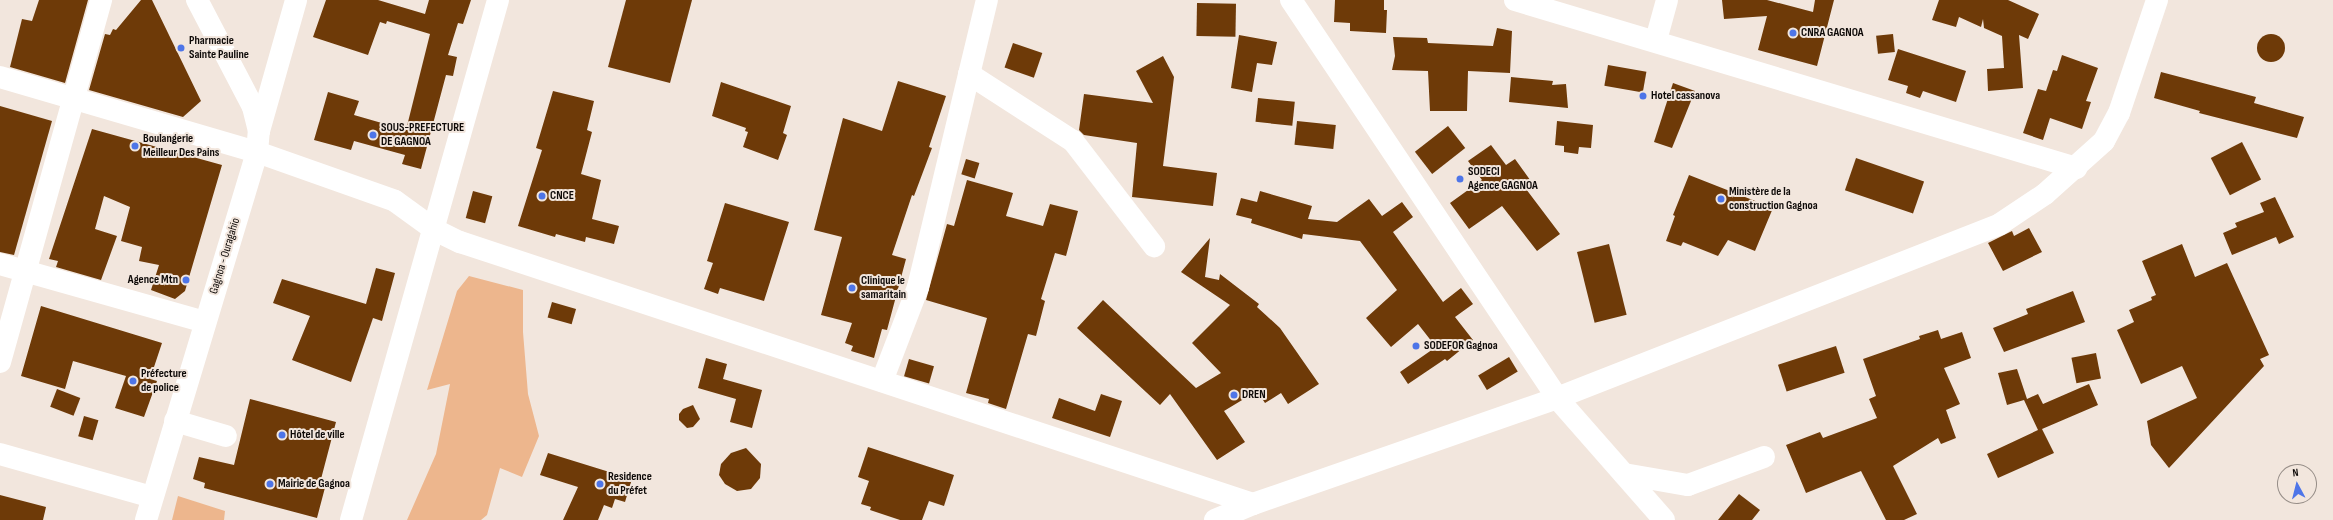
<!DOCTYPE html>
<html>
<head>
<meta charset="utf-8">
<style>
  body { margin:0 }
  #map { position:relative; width:2333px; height:520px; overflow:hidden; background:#f2e6dd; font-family:"Sofia Sans Condensed",sans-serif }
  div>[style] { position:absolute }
  .green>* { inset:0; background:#edb68d }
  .building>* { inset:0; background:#6e3a08; transform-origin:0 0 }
  .round { border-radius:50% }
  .minor>* { height:22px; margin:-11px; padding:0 11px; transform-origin:11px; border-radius:11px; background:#fff }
  .major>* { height:22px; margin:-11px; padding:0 11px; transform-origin:11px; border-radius:11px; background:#fff }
  .dots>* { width:11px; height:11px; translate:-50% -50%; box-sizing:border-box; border:2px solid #f2e6dd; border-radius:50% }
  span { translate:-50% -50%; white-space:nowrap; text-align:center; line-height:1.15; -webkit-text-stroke:4px #f2e6dd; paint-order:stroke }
  .poi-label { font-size:12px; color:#0e0a08; font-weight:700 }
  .left { translate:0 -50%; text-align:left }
  .right { translate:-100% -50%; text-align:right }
  .street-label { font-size:12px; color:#0e0a08 }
  .north { position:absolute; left:2277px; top:464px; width:40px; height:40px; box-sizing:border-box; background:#f2e6dd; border:1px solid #978e88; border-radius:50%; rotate:353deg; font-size:11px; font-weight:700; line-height:16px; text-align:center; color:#0e0a08 }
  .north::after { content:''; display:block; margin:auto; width:14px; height:18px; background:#4e75e8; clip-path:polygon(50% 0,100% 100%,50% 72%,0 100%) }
</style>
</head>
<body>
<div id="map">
  <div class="green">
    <i style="clip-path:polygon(469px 276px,523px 290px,523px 332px,528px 394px,539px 436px,522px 477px,500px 468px,487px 515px,481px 520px,407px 520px,436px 454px,450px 384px,427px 390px,457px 291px)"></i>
    <i style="clip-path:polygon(178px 496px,225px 511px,224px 520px,172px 520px)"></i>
  </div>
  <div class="building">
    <i style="clip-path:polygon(39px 0,88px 0,65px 83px,10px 67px,22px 19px,32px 21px)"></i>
    <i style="clip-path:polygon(141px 0,152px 0,201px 101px,183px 117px,89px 90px,105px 34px,110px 35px,113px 29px,116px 30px)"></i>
    <i style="clip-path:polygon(326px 0,378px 0,425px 14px,429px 0,471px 0,463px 24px,458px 23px,448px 55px,457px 57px,453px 76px,446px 75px,421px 169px,402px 164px,405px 155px,354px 141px,351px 150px,314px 140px,328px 92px,359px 101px,354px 115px,406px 130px,430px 34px,387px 21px,386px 24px,380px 22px,368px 55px,313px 37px)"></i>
    <i style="clip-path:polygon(626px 0,692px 0,670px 83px,608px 67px)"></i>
    <i style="clip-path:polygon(1335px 0,1384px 0,1384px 10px,1387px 10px,1386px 33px,1350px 31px,1350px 23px,1334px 22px)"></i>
    <i style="clip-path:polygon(1722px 0,1767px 0,1813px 12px,1815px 0,1834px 0,1817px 66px,1758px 50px,1767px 16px,1724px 19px)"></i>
    <i style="clip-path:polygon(1939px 0,2008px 0,2039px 14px,2028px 39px,2019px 35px,2023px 88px,1988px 91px,1987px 69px,2004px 68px,2002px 36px,1984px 28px,1983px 19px,1981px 27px,1959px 17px,1956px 27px,1932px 20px)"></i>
    <i style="left:1197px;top:3px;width:39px;height:33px;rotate:1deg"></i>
    <i style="clip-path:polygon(1497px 28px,1512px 31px,1510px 73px,1468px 71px,1467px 111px,1430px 111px,1428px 71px,1392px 70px,1395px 56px,1393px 37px,1427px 38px,1428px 43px,1493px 46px)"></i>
    <i class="round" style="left:2257px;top:34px;width:28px;height:28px"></i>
    <i style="left:1893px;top:34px;width:18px;height:17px;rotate:84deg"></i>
    <i style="clip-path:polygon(1239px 35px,1277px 42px,1272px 65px,1257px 63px,1252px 92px,1231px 88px)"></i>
    <i style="left:1013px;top:43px;width:31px;height:26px;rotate:19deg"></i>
    <i style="clip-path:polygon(1898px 49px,1966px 71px,1956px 102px,1923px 91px,1920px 98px,1906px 93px,1908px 86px,1888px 80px)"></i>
    <i style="clip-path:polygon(2062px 55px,2098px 68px,2086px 101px,2091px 102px,2082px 129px,2050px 118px,2043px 140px,2023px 133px,2038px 89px,2046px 91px,2053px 70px,2057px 71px)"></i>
    <i style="clip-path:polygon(1163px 56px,1174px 77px,1163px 166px,1217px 173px,1213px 206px,1132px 197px,1137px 143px,1084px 135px,1079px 130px,1084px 94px,1153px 103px,1136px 71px)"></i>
    <i style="left:1608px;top:65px;width:39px;height:21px;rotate:10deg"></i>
    <i style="clip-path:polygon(2161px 72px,2256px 97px,2254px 103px,2304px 117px,2297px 138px,2199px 113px,2200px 111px,2154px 98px)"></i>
    <i style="clip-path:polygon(1511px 77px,1553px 81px,1552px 85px,1566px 84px,1568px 108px,1509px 102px)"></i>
    <i style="clip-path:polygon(898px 81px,946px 96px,929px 147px,932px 148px,914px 196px,912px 195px,892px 255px,906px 259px,887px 330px,882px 329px,874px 358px,851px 351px,853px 346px,845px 343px,852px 323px,821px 315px,842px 237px,814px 230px,843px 118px,882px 131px)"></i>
    <i style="clip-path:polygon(721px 82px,791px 106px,783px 133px,787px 135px,778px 160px,743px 147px,748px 132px,745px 131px,746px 128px,712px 116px)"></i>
    <i style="clip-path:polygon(1673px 83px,1695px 91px,1672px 148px,1654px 142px)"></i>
    <i style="clip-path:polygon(553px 91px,594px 101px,587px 130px,592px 132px,581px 174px,601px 180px,592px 219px,619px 226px,614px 244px,586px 237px,585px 242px,556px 234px,555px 237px,518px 226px,542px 150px,536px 148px)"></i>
    <i style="left:1258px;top:98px;width:37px;height:24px;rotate:6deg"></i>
    <i style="clip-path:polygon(0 106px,52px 121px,14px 255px,0 252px)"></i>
    <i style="left:1297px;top:121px;width:39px;height:24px;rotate:6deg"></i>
    <i style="clip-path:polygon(1557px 121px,1593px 125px,1591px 148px,1579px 147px,1578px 154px,1564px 152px,1564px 146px,1555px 145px)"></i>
    <i style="left:1448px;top:126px;width:28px;height:42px;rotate:52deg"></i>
    <i style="clip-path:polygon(92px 129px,222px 165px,185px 291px,175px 299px,151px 290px,159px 265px,139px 261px,142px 247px,121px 241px,130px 207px,104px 196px,95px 229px,117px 236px,101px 280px,56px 267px,58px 261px,49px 259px)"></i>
    <i style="left:2242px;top:142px;width:42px;height:35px;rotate:63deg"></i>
    <i style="clip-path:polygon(1491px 145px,1506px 165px,1515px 159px,1533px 184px,1526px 189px,1560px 234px,1537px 251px,1502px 206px,1469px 229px,1450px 203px,1482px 180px,1468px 161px)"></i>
    <i style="left:1856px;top:158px;width:72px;height:34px;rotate:19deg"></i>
    <i style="left:966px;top:159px;width:14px;height:16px;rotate:17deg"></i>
    <i style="clip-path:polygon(1689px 175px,1773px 208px,1755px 251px,1728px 240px,1718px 256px,1683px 242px,1681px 246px,1666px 241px,1675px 216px,1673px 215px)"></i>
    <i style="clip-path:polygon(967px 180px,1013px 193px,1006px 216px,1043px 226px,1050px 204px,1078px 211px,1066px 256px,1055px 253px,1041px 299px,1045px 301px,1036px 336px,1028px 334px,1006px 409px,988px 403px,989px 399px,966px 393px,987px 318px,926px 300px,947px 224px,954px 226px)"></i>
    <i style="left:473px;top:191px;width:20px;height:28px;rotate:15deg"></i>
    <i style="clip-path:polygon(1260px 191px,1312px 206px,1308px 219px,1337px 222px,1369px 199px,1382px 216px,1402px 202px,1413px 217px,1393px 232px,1443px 302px,1461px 288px,1473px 304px,1455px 317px,1473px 340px,1447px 361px,1445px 359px,1408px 384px,1400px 372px,1436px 347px,1418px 324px,1391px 347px,1366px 318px,1397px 290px,1360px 241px,1303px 234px,1302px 239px,1251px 223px,1252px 219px,1236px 215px,1241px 198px,1257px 202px)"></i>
    <i style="clip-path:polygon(2275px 197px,2294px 237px,2279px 244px,2276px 237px,2232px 255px,2223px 233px,2237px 227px,2235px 223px,2264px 212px,2260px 203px)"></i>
    <i style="clip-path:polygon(725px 203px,789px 222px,764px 301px,720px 288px,718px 294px,704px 289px,713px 263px,707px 261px)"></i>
    <i style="clip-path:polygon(2029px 228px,2042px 252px,2003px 271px,1988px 243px,2012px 231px,2014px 236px)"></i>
    <i style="clip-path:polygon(1210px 238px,1205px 277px,1219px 280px,1220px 274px,1259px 304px,1257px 307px,1280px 328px,1319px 384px,1288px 404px,1281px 393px,1265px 403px,1257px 391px,1224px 411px,1245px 442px,1217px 460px,1170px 394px,1160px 405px,1077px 328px,1103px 300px,1196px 388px,1221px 373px,1192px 343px,1230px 305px,1181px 272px)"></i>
    <i style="left:1609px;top:244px;width:73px;height:33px;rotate:76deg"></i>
    <i style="clip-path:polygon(2182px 244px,2195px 277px,2227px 263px,2269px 355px,2260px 359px,2264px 366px,2169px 468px,2151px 445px,2147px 421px,2197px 398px,2182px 366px,2141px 384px,2117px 330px,2134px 322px,2129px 310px,2152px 300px,2151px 297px,2156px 295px,2142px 261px)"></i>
    <i style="clip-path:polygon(376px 268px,395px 273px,382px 321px,373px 318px,351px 382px,292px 360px,310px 316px,273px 303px,282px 279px,366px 304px)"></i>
    <i style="clip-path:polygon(2073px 291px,2085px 322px,2004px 352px,1993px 328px,2028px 314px,2026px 309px)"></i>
    <i style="left:552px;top:302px;width:25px;height:16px;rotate:16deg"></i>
    <i style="clip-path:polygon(41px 306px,162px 343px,150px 379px,157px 381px,144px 417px,115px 408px,126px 376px,73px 361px,65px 389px,21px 376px)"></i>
    <i style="clip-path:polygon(1938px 330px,1941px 339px,1962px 332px,1971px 358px,1944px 368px,1960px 404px,1946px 410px,1956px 438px,1941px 444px,1938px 438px,1893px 466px,1917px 514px,1904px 520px,1886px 520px,1861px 471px,1806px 493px,1786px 445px,1820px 432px,1823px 438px,1877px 418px,1869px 399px,1876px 396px,1863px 359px,1920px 339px,1919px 336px)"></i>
    <i style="left:1836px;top:346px;width:28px;height:61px;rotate:72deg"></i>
    <i style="left:2096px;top:353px;width:26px;height:25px;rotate:79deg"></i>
    <i style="left:1509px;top:357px;width:17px;height:36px;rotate:59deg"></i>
    <i style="clip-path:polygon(706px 358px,727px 364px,723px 379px,762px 390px,752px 428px,730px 422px,736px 399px,698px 388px)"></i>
    <i style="left:909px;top:359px;width:26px;height:18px;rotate:16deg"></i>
    <i style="clip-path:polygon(2017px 369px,2027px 399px,2038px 394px,2043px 404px,2089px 384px,2098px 405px,2042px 429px,2054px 453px,1998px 478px,1987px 454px,2038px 430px,2024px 400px,2007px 405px,1998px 373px)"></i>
    <i style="left:57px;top:389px;width:25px;height:19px;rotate:21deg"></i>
    <i style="clip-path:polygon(1101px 394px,1122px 401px,1110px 437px,1052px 418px,1059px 398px,1095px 411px)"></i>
    <i style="clip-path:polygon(250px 399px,336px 422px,321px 479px,327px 480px,317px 518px,204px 488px,205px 483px,193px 479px,199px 457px,234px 465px)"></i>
    <i style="clip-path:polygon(693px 405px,700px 419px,693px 427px,687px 428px,679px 420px,679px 414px,683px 409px)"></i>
    <i style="left:84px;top:416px;width:15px;height:21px;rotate:16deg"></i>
    <i style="clip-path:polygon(868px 447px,954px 475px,944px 506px,929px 501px,922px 520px,900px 520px,870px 510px,871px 507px,861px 504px,869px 481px,858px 477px)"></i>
    <i style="clip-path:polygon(746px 448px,761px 464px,760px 478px,751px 489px,737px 491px,725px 484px,719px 475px,721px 464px,731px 453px)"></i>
    <i style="clip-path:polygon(548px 453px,632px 479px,625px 502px,615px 499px,612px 508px,604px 505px,598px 520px,563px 520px,578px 487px,540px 475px)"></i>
    <i style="clip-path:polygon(1739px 494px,1760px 510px,1752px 520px,1718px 520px)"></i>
    <i style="clip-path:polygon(0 495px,46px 507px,43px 520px,0 520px)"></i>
  </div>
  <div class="minor">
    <i style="left:1291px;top:0;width:479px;rotate:56.2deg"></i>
    <i style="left:1557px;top:398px;width:162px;rotate:48.7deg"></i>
    <i style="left:1515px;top:0;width:586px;rotate:16.67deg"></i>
    <i style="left:1656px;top:40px;width:41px;rotate:-74.6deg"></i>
    <i style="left:969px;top:74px;width:124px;rotate:32.8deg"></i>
    <i style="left:1073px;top:141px;width:133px;rotate:52.4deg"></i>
    <i style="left:0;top:77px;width:268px;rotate:16.3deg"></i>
    <i style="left:257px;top:152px;width:146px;rotate:19.5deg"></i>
    <i style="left:395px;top:201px;width:49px;rotate:35.9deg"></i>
    <i style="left:435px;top:230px;width:28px;rotate:26deg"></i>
    <i style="left:460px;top:242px;width:835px;rotate:18.28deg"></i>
    <i style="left:259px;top:131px;width:136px;rotate:-74.2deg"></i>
    <i style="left:0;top:264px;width:213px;rotate:15.8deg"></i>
    <i style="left:0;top:362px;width:376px;rotate:-74.4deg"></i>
    <i style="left:882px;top:381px;width:101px;rotate:-69deg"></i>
    <i style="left:918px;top:287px;width:295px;rotate:-76.5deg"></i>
    <i style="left:175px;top:421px;width:53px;rotate:16.4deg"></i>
    <i style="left:0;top:454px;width:158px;rotate:15.8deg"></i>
    <i style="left:1624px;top:474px;width:65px;rotate:9.8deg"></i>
    <i style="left:1688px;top:485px;width:81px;rotate:-20.2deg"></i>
    <i style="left:351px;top:520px;width:540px;rotate:-74.21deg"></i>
    <i style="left:1215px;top:520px;width:41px;rotate:-22.8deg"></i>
    <i style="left:1253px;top:504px;width:322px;rotate:-19.2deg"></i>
    <i style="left:1557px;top:398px;width:476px;rotate:-21.4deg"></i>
    <i style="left:2000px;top:224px;width:54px;rotate:-33.7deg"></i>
    <i style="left:2045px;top:194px;width:79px;rotate:-41.9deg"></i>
    <i style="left:2104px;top:141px;width:32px;rotate:-62deg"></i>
    <i style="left:2119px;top:113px;width:119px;rotate:-71.4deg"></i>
  </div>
  <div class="major">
    <i style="left:146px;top:520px;width:384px;rotate:-73.2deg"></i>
    <i style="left:257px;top:152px;width:21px;rotate:-85deg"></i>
    <i style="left:259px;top:131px;width:25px;rotate:-104deg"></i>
    <i style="left:253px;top:107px;width:121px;rotate:-117.6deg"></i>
  </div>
  <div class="dots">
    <i style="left:1793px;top:33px;background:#4e75e8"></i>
    <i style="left:181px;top:48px;background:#4e75e8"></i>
    <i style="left:1643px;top:96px;background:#4e75e8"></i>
    <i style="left:373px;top:135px;background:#4e75e8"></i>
    <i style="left:135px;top:146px;background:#4e75e8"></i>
    <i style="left:1460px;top:179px;background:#4e75e8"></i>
    <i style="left:542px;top:196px;background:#4e75e8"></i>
    <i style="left:1721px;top:199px;background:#4e75e8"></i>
    <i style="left:186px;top:280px;background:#4e75e8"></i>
    <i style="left:852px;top:288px;background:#4e75e8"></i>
    <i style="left:1416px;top:346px;background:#4e75e8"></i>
    <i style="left:133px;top:381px;background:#4e75e8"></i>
    <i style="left:1234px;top:395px;background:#4e75e8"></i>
    <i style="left:282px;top:435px;background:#4e75e8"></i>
    <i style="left:270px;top:484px;background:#4e75e8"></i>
    <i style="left:600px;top:484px;background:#4e75e8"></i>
  </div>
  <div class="poi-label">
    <span class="left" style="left:1801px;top:33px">CNRA GAGNOA</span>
    <span class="left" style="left:189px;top:48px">Pharmacie<br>Sainte Pauline</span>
    <span class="left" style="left:1651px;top:96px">Hotel cassanova</span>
    <span class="left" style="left:381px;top:135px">SOUS-PREFECTURE<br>DE GAGNOA</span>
    <span class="left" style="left:143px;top:146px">Boulangerie<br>Meilleur Des Pains</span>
    <span class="left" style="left:1468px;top:179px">SODECI<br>Agence GAGNOA</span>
    <span class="left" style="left:1729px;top:199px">Ministère de la<br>construction Gagnoa</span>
    <span class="left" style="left:550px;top:196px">CNCE</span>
    <span class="right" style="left:178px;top:280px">Agence Mtn</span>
    <span class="left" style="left:861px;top:288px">Clinique le<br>samaritain</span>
    <span class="left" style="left:1424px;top:346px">SODEFOR Gagnoa</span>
    <span class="left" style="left:141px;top:381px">Préfecture<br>de police</span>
    <span class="left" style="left:1242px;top:395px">DREN</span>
    <span class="left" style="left:290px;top:435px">Hôtel de ville</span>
    <span class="left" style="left:608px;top:484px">Residence<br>du Préfet</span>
    <span class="left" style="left:278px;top:484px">Mairie de Gagnoa</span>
  </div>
  <div class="street-label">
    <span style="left:225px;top:256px;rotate:-73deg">Gagnoa - Ouragahio</span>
  </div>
  <div class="north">N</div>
</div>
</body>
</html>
